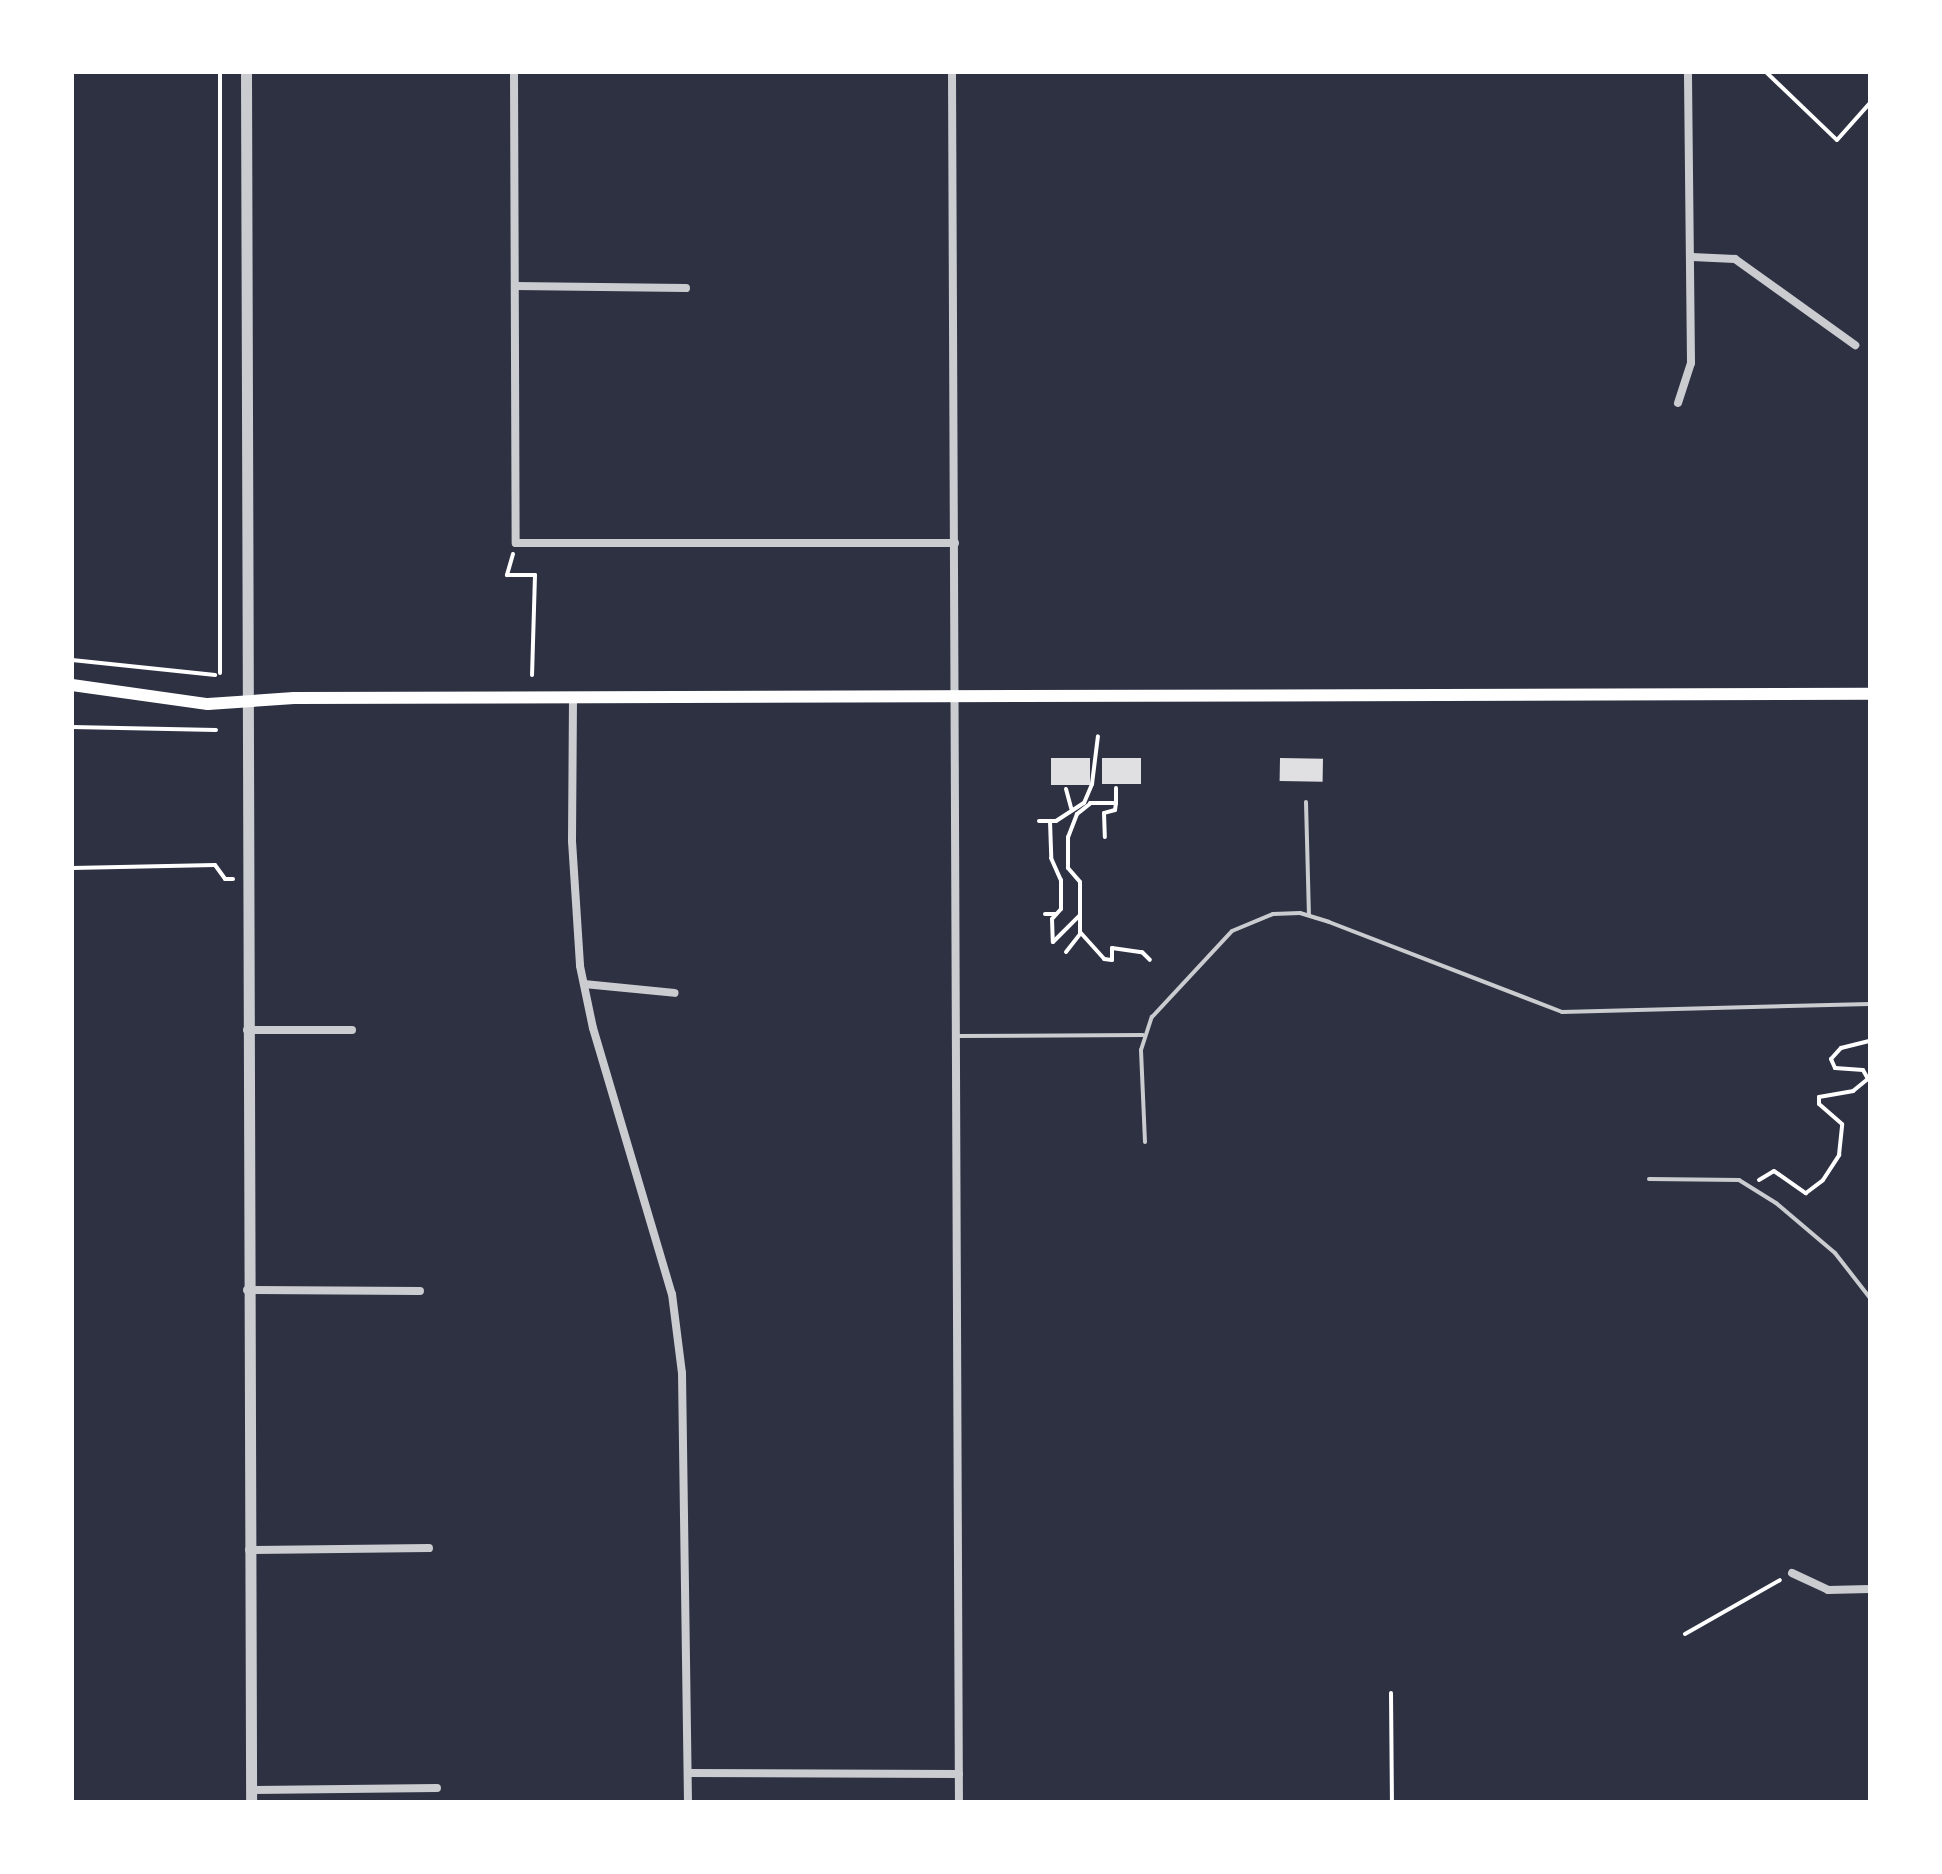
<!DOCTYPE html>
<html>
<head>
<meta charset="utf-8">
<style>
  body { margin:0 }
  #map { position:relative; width:1942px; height:1874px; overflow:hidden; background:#2d3142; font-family:"Roboto Serif",serif }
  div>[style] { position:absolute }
  .building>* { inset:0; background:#e0e0e3; transform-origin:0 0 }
  .path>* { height:4px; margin:-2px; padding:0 2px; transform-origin:2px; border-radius:2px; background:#fff }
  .service>* { height:4px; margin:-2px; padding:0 2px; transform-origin:2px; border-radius:2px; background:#caccd0 }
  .minor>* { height:8px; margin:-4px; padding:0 4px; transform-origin:4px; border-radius:4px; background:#caccd0 }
  .tertiary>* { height:11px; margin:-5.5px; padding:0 5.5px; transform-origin:5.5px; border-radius:5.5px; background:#caccd0 }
  .secondary>* { height:12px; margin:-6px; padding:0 6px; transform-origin:6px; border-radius:6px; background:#fff }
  span { translate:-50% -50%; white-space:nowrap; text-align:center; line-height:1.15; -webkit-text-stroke:6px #fff; paint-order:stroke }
  .frame { position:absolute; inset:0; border:74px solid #fff; pointer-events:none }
</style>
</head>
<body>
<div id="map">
  <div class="building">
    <i style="left:1051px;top:758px;width:39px;height:27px"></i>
    <i style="left:1102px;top:758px;width:39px;height:26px"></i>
    <i style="left:1280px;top:758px;width:43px;height:23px;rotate:1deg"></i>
  </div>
  <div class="path">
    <i style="left:220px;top:72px;width:601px;rotate:90deg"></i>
    <i style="left:1766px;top:72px;width:98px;rotate:43.8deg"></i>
    <i style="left:1837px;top:140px;width:50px;rotate:-48.3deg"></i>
    <i style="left:513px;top:554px;width:22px;rotate:106deg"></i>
    <i style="left:507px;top:575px;width:28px"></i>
    <i style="left:535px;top:575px;width:100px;rotate:91.7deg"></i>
    <i style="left:72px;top:660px;width:144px;rotate:6deg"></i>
    <i style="left:72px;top:727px;width:144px;rotate:1.2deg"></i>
    <i style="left:1116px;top:788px;width:15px;rotate:90deg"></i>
    <i style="left:1066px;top:789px;width:20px;rotate:75deg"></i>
    <i style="left:1090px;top:803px;width:26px"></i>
    <i style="left:1116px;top:803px;width:7px;rotate:98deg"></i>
    <i style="left:1115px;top:810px;width:11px;rotate:165deg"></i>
    <i style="left:1104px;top:813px;width:24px;rotate:88deg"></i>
    <i style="left:1091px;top:803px;width:18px;rotate:142deg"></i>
    <i style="left:1077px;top:814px;width:25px;rotate:111deg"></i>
    <i style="left:1068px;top:837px;width:31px;rotate:90deg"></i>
    <i style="left:1068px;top:868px;width:18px;rotate:49deg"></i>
    <i style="left:1080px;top:882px;width:50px;rotate:90deg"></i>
    <i style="left:1080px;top:932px;width:36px;rotate:48deg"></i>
    <i style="left:1104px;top:959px;width:8px;rotate:7deg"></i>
    <i style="left:1112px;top:960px;width:12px;rotate:-90deg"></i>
    <i style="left:1112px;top:948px;width:30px;rotate:8deg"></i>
    <i style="left:1142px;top:952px;width:11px;rotate:45deg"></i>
    <i style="left:1039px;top:821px;width:17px"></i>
    <i style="left:1056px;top:821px;width:33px;rotate:-33deg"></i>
    <i style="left:1084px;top:803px;width:21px;rotate:-67deg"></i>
    <i style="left:1092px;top:784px;width:48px;rotate:-82.9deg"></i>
    <i style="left:1050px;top:821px;width:37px;rotate:88deg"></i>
    <i style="left:1051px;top:858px;width:24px;rotate:66deg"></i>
    <i style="left:1061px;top:880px;width:29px;rotate:90deg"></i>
    <i style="left:1061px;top:909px;width:13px;rotate:132deg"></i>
    <i style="left:1052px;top:919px;width:23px;rotate:88deg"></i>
    <i style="left:1053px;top:942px;width:37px;rotate:-45deg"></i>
    <i style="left:72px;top:868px;width:143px;rotate:-1.2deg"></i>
    <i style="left:215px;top:865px;width:17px;rotate:54deg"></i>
    <i style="left:225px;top:879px;width:8px"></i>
    <i style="left:1045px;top:914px;width:11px"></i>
    <i style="left:1066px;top:952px;width:23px;rotate:-52deg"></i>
    <i style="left:1759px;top:1180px;width:17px;rotate:-31deg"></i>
    <i style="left:1774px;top:1171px;width:39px;rotate:35deg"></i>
    <i style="left:1806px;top:1193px;width:21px;rotate:-37deg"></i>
    <i style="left:1823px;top:1180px;width:30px;rotate:-57deg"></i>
    <i style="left:1839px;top:1155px;width:31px;rotate:-84deg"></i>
    <i style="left:1842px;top:1124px;width:30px;rotate:-139deg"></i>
    <i style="left:1819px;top:1104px;width:7px;rotate:-90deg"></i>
    <i style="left:1819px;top:1097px;width:35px;rotate:-10deg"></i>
    <i style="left:1853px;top:1091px;width:19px;rotate:-39deg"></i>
    <i style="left:1868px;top:1079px;width:10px;rotate:-119deg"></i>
    <i style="left:1863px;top:1070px;width:28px;rotate:-176deg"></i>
    <i style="left:1835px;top:1068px;width:10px;rotate:-114deg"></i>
    <i style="left:1831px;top:1059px;width:15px;rotate:-48deg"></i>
    <i style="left:1841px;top:1048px;width:30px;rotate:-14deg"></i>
    <i style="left:1685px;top:1634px;width:109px;rotate:-29.6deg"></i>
    <i style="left:1391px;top:1693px;width:109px;rotate:89.5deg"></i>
  </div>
  <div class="service">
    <i style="left:1306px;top:802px;width:113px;rotate:88.5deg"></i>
    <i style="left:958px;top:1036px;width:185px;rotate:-0.3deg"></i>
    <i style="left:1145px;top:1142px;width:92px;rotate:-92.5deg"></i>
    <i style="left:1141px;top:1050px;width:35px;rotate:-72deg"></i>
    <i style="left:1152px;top:1017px;width:117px;rotate:-47.1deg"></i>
    <i style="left:1232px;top:931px;width:44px;rotate:-22.5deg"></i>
    <i style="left:1273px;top:914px;width:27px;rotate:-2deg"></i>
    <i style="left:1300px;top:913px;width:30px;rotate:17deg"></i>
    <i style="left:1329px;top:922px;width:250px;rotate:21.1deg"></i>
    <i style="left:1562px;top:1012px;width:308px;rotate:-1.5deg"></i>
    <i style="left:1649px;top:1179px;width:90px;rotate:0.6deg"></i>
    <i style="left:1739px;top:1180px;width:44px;rotate:31.9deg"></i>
    <i style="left:1776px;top:1203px;width:77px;rotate:40.3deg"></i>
    <i style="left:1835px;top:1253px;width:57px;rotate:52.1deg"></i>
  </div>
  <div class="minor">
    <i style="left:514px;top:72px;width:471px;rotate:89.8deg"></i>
    <i style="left:516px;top:543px;width:439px"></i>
    <i style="left:952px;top:72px;width:1730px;rotate:89.77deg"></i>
    <i style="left:1692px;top:257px;width:43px;rotate:2.7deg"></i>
    <i style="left:1735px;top:259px;width:148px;rotate:35.6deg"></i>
    <i style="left:515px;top:286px;width:171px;rotate:0.7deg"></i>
    <i style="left:1678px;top:403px;width:42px;rotate:-72deg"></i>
    <i style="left:1691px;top:363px;width:291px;rotate:-90.6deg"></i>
    <i style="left:573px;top:698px;width:143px;rotate:90.4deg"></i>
    <i style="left:572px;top:841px;width:125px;rotate:86.3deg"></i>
    <i style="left:580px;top:966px;width:63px;rotate:78.2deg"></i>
    <i style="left:593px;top:1028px;width:277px;rotate:73.5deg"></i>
    <i style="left:672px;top:1294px;width:80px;rotate:82.8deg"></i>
    <i style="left:682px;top:1373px;width:429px;rotate:89.2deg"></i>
    <i style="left:584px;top:984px;width:91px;rotate:5.6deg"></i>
    <i style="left:247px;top:1030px;width:105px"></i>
    <i style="left:247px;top:1290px;width:173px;rotate:0.3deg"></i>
    <i style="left:249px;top:1550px;width:180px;rotate:-0.6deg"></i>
    <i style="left:1792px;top:1573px;width:40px;rotate:25deg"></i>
    <i style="left:1828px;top:1590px;width:42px;rotate:-1.4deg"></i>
    <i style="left:688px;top:1773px;width:271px;rotate:0.2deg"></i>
    <i style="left:251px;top:1790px;width:186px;rotate:-0.6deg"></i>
  </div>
  <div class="tertiary">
    <i style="left:246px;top:72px;width:1730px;rotate:89.83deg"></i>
  </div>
  <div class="secondary">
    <i style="left:72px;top:685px;width:137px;rotate:8deg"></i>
    <i style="left:208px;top:704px;width:86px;rotate:-4deg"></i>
    <i style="left:294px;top:698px;width:1576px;rotate:-0.15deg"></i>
  </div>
  <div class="frame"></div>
</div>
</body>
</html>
